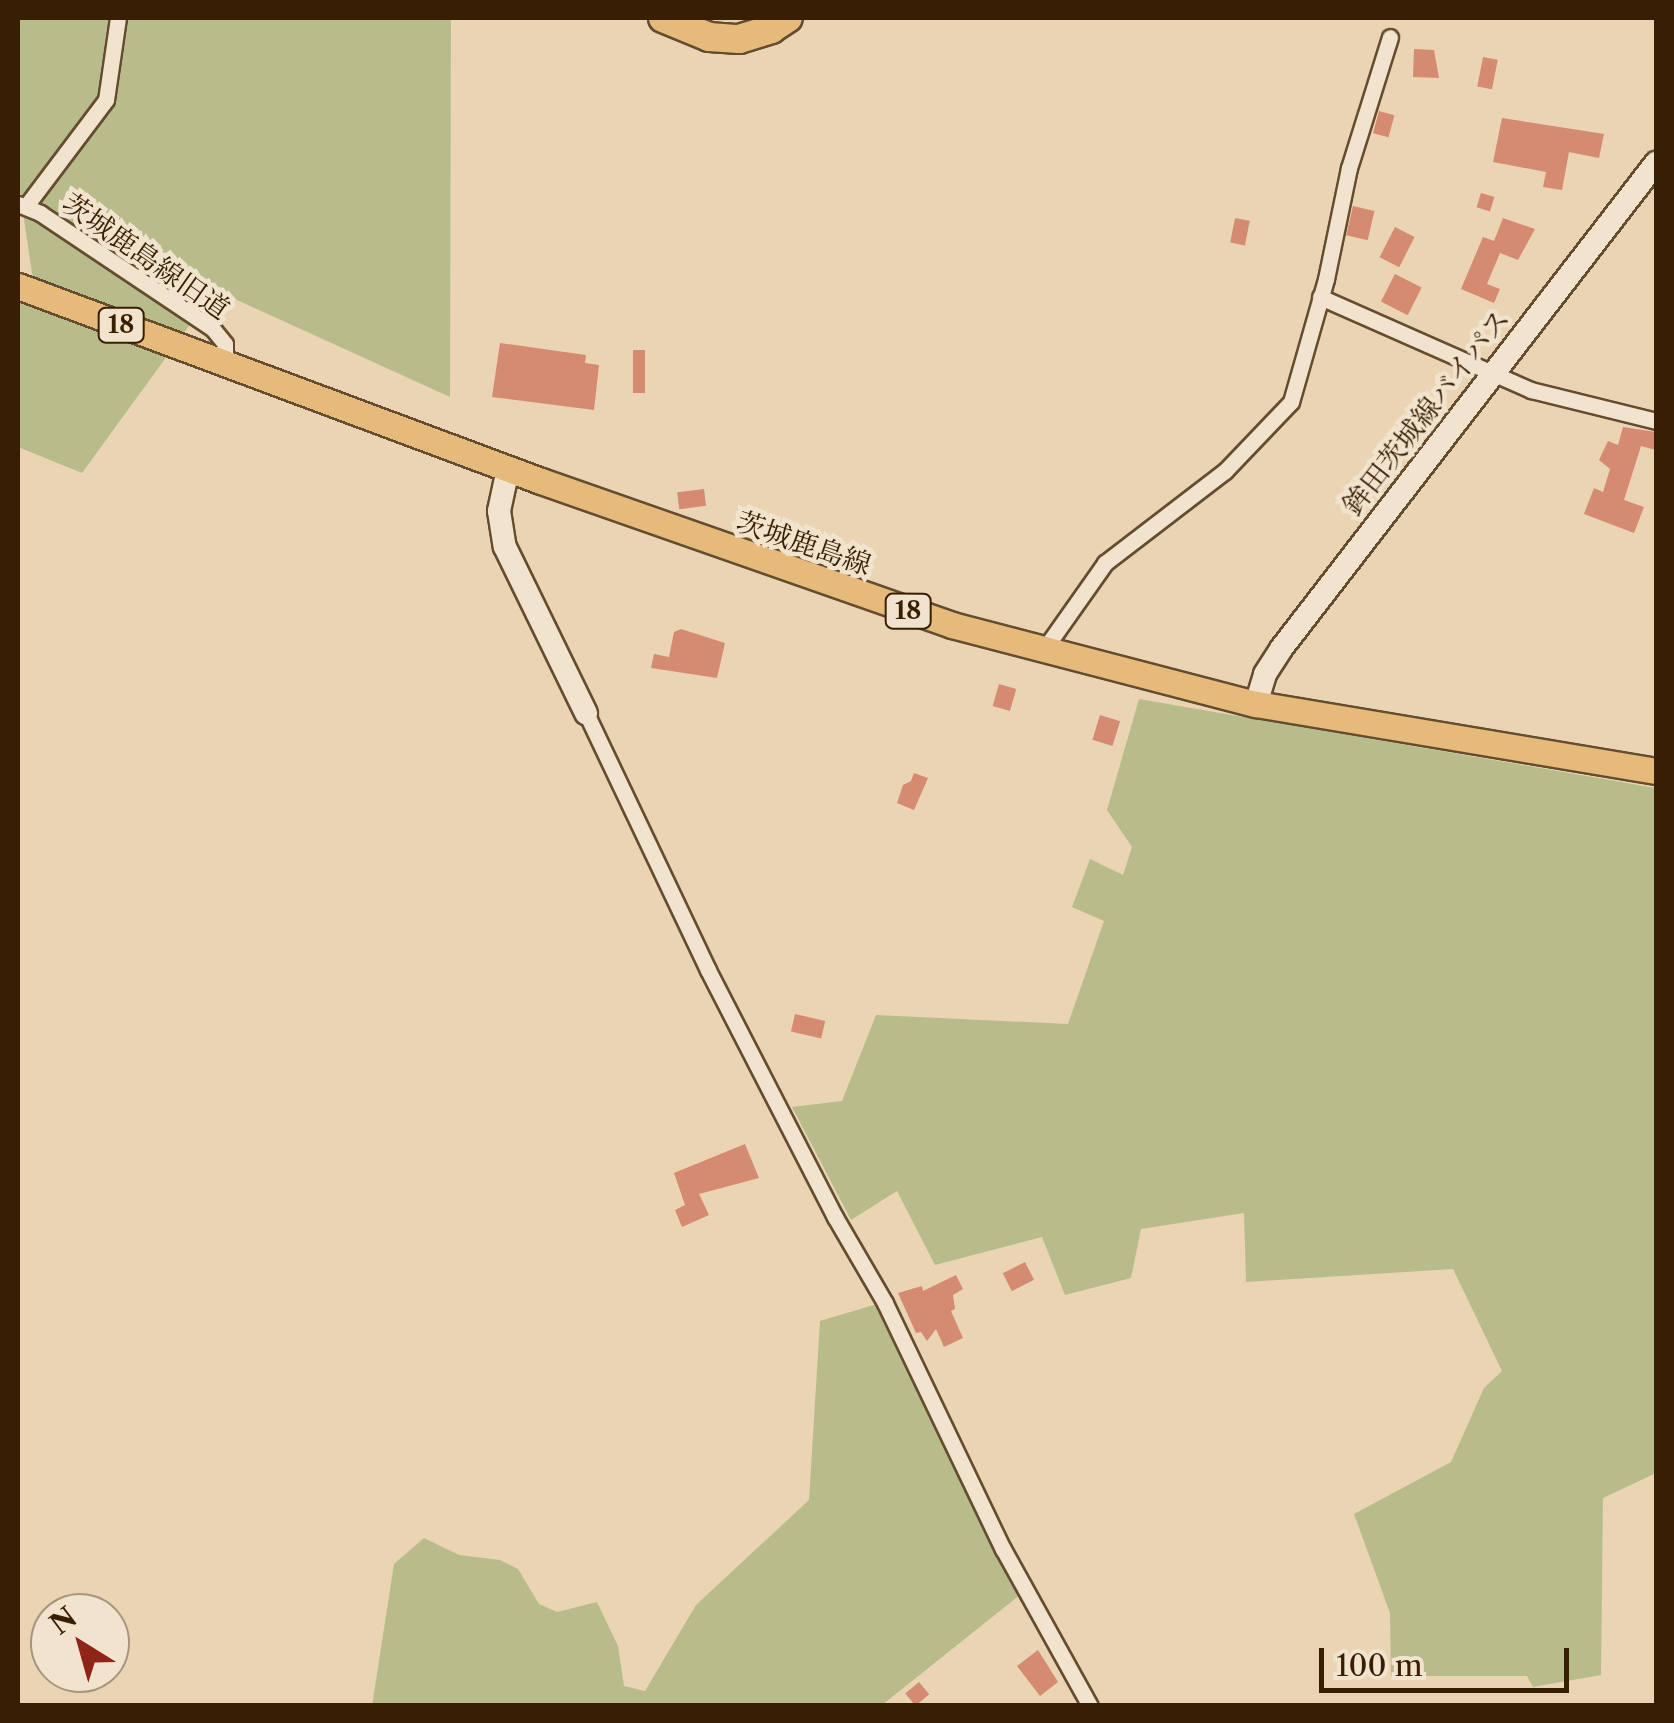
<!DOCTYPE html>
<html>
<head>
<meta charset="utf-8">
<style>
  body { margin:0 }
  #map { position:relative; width:1674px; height:1723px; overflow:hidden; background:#ead4b3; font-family:"Libre Caslon Text","Noto Serif JP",serif }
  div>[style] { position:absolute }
  .green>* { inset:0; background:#b8bc8b }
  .building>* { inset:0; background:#d48b71; transform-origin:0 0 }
  .roads { filter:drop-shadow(2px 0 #644c2f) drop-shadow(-2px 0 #644c2f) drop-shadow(0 2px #644c2f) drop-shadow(0 -2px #644c2f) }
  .street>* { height:15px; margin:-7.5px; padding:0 7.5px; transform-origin:7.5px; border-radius:7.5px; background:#f1e3ce }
  .secondary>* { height:22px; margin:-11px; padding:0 11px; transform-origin:11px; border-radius:11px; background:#f1e3ce }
  .primary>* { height:25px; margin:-12.5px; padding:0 12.5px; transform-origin:12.5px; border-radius:12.5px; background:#e5ba7a }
  .highway>* { height:28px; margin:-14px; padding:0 14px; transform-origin:14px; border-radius:14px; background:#e5ba7a }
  span { translate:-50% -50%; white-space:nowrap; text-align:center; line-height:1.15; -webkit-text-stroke:9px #f1e3ce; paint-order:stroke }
  .shield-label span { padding:2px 8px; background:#f1e3ce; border:2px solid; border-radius:8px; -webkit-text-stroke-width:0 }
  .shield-label { font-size:25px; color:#381f03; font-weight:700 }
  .street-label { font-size:28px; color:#381f03 }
  .frame { position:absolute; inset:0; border:20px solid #381f03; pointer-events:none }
  .north { position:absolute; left:30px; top:1593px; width:100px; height:100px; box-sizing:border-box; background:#f1e3ce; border:2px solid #a7957d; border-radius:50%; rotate:323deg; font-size:28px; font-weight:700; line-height:40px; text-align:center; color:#381f03 }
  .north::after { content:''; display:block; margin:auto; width:35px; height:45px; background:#8f2418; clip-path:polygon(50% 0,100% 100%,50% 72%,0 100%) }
  .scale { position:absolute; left:1319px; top:1648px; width:250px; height:45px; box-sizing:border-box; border:5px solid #381f03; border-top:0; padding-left:12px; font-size:30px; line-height:35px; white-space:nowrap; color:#381f03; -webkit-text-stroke:8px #f1e3ce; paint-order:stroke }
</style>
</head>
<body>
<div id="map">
  <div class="green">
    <i style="clip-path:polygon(18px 18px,451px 18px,450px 397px,215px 290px,82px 473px,18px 447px,18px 295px,36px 300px,18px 179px)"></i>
    <i style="clip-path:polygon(1139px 699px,1656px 788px,1656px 1473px,1603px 1498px,1601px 1675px,1533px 1687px,1527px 1676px,1391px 1676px,1390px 1613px,1354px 1514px,1451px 1462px,1484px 1388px,1502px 1371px,1453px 1269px,1246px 1282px,1244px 1213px,1141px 1229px,1131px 1278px,1065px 1295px,1042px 1237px,935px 1265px,897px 1191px,851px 1220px,792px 1107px,842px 1101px,876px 1015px,1068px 1024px,1104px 921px,1072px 907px,1090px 859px,1123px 875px,1132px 847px,1107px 810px)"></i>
    <i style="clip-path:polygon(877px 1304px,1020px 1595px,882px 1705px,372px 1706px,394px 1564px,424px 1538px,459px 1555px,500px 1560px,518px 1569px,539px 1604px,557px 1612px,597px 1602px,618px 1646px,624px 1686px,645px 1691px,696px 1605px,809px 1500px,820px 1321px)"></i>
  </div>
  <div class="building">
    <i style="clip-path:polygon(1414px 49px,1434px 50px,1439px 78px,1413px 77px)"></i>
    <i style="left:1483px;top:57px;width:15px;height:30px;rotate:11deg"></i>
    <i style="left:1379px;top:111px;width:16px;height:23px;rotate:15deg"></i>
    <i style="clip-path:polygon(1502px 118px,1604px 134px,1599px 158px,1569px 152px,1562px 190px,1543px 187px,1546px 172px,1493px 162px)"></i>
    <i style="left:1481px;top:193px;width:14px;height:15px;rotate:17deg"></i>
    <i style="left:1353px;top:206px;width:22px;height:30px;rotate:13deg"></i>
    <i style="left:1235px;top:218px;width:15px;height:25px;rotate:11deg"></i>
    <i style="clip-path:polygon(1503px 218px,1535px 229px,1518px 260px,1500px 253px,1487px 284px,1500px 289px,1494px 303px,1461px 289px,1483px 237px,1494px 241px)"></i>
    <i style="left:1395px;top:227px;width:22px;height:34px;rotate:27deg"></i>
    <i style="left:1395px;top:274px;width:30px;height:31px;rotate:27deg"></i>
    <i style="clip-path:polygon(500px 343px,586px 355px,585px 363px,599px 365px,594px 410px,492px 397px)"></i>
    <i style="left:633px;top:350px;width:12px;height:43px"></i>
    <i style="clip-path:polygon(1623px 427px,1656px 432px,1656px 450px,1641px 446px,1624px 500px,1644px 507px,1634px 533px,1584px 514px,1594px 488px,1603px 492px,1610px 469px,1599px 460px,1608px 441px,1618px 445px)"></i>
    <i style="left:704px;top:489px;width:17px;height:27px;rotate:83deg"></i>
    <i style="clip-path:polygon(681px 629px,725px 643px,717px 678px,651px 668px,654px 654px,669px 657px,674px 632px)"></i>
    <i style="left:999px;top:684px;width:18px;height:23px;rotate:16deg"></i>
    <i style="left:1100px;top:715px;width:21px;height:26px;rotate:17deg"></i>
    <i style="clip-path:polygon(914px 773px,928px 778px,914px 810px,897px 803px,903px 785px,911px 781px)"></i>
    <i style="left:795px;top:1014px;width:31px;height:18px;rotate:13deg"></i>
    <i style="clip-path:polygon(745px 1144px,759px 1178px,699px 1194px,709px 1215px,682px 1227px,675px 1210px,685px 1205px,674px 1173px)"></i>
    <i style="left:1025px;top:1262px;width:20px;height:25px;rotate:63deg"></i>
    <i style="clip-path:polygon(956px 1275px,963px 1289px,953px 1295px,955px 1309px,951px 1311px,963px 1338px,944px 1347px,936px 1329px,927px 1341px,921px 1332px,916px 1333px,898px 1293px,922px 1286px,923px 1291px)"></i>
    <i style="clip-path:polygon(1038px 1650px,1058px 1682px,1040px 1696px,1017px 1666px)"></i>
    <i style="left:919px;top:1682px;width:16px;height:18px;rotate:50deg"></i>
  </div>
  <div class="roads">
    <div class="street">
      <i style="left:18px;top:204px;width:24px;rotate:22deg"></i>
      <i style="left:40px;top:213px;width:208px;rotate:33.8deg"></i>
      <i style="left:213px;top:329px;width:19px;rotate:51deg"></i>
      <i style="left:225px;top:344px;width:19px;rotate:90deg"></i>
      <i style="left:26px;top:206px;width:133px;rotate:-53deg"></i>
      <i style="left:106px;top:100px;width:83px;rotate:-81.7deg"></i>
      <i style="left:1320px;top:297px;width:231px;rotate:23.8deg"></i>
      <i style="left:1531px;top:390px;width:129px;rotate:13.9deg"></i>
      <i style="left:1043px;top:651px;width:108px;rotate:-54.8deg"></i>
      <i style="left:1105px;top:563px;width:151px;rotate:-37.5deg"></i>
      <i style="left:1225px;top:471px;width:95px;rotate:-46.3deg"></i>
      <i style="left:1291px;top:402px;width:128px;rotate:-74.1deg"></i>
      <i style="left:1326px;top:279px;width:113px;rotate:-78.3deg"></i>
      <i style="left:1349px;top:168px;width:137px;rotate:-72.6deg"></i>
      <i style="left:586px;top:713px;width:284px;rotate:64.6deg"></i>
      <i style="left:708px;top:970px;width:278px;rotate:62.8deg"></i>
      <i style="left:835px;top:1217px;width:99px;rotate:59.8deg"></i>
      <i style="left:885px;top:1303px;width:273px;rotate:64.4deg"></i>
      <i style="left:1003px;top:1549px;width:179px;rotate:61deg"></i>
    </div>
    <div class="secondary">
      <i style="left:508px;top:469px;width:43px;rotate:102.1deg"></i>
      <i style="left:499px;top:511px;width:36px;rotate:81deg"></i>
      <i style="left:505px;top:547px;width:185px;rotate:64deg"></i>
      <i style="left:1256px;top:704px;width:31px;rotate:-73deg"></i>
      <i style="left:1265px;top:674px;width:30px;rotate:-57deg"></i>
      <i style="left:1281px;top:649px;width:614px;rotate:-52.35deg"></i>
    </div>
    <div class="primary">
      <i style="left:18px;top:286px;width:558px;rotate:20.45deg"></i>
      <i style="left:541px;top:481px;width:435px;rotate:19.3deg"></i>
      <i style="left:952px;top:625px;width:314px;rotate:14.6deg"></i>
      <i style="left:1256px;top:704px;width:406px;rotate:9.5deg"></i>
    </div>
    <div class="highway">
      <i style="left:663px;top:18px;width:50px;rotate:22.4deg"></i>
      <i style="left:709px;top:37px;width:30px;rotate:4deg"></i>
      <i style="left:739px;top:39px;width:34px;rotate:-17deg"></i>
      <i style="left:771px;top:29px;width:20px;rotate:-33deg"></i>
    </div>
  </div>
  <div class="shield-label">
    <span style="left:121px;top:325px">18</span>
    <span style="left:908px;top:611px">18</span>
  </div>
  <div class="street-label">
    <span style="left:146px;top:256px;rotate:35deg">茨城鹿島線旧道</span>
    <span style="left:1426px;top:412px;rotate:-52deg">鉾田茨城線バイパス</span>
    <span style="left:804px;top:543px;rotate:19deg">茨城鹿島線</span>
  </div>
  <div class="frame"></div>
  <div class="north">N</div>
  <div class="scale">100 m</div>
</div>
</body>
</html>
